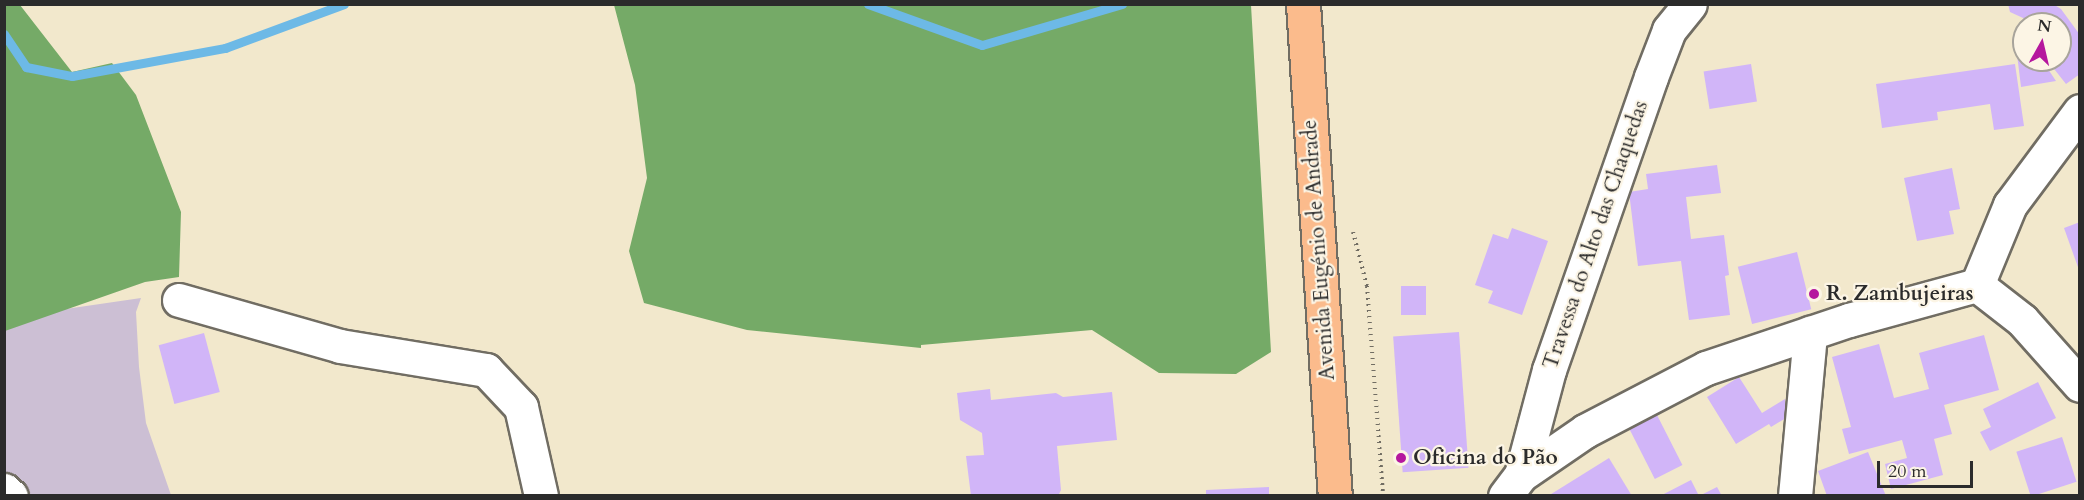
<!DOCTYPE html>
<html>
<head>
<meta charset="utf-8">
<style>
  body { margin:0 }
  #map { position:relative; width:2084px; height:500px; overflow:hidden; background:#f2e8cc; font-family:Cardo,serif }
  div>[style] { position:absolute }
  .industrial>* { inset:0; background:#ccbfd4 }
  .forest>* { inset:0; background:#75aa67 }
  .stream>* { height:9px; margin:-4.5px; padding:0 4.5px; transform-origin:4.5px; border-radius:4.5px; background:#6db9e6 }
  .building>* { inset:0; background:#d1b5f8; transform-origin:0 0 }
  .path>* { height:4px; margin-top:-2px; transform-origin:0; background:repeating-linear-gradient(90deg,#716d63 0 1.5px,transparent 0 6px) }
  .roads { filter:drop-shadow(2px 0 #716d63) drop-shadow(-2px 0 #716d63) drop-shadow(0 2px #716d63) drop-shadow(0 -2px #716d63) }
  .minor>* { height:33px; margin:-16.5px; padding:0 16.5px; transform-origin:16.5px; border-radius:16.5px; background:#fff }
  .major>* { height:33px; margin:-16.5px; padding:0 16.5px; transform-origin:16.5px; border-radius:16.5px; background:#fbbb8c }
  .dots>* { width:16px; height:16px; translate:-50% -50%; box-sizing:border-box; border:3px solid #fcf5e5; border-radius:50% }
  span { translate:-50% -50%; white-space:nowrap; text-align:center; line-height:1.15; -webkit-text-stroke:4.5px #fcf5e5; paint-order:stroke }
  .street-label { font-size:21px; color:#2b2b2b }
  .poi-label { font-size:21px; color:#2b2b2b; font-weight:700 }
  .left { translate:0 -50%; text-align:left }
  .frame { position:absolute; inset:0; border:6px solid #2b2b2b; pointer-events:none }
  .north { position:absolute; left:2012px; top:12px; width:60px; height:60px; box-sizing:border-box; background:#fcf5e5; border:2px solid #a8a49b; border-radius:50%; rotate:8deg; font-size:16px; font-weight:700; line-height:24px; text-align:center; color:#2b2b2b }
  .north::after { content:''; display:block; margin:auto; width:21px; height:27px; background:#b5179e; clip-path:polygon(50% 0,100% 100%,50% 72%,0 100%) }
  .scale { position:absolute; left:1877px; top:461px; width:96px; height:27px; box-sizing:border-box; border:3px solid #2b2b2b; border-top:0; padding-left:8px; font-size:18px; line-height:21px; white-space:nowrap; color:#2b2b2b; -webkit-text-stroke:4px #fcf5e5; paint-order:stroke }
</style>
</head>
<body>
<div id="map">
  <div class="industrial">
    <i style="clip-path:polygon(141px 298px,136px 312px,139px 367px,146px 423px,171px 495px,5px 495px,4px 318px)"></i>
  </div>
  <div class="forest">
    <i style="clip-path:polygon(4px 5px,20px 5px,72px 72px,112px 63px,136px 95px,181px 212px,179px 277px,145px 282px,5px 331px)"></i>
    <i style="clip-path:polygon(614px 5px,1251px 5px,1271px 352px,1236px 374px,1159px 373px,1092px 330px,921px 345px,921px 348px,747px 330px,644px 303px,629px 251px,647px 178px,635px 85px)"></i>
  </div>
  <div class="stream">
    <i style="left:868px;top:4px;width:121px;rotate:19.8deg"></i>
    <i style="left:982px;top:45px;width:146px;rotate:-16.3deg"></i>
    <i style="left:4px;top:34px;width:40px;rotate:56deg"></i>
    <i style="left:26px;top:67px;width:47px;rotate:11.1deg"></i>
    <i style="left:72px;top:76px;width:156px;rotate:-10.4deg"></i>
    <i style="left:225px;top:48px;width:127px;rotate:-20.3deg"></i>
  </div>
  <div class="building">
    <i style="clip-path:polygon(2008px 4px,2053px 4px,2061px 9px,2080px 35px,2080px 74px,2066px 84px,2047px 60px,2060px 60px,2060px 24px,2036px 24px,2010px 12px)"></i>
    <i style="clip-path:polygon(2024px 36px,2024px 60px,2042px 60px,2056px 81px,2021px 87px,2015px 38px)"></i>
    <i style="left:1751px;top:64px;width:38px;height:48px;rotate:81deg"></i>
    <i style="clip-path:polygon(2015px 64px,2024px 126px,1994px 130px,1990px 104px,1937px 112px,1938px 120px,1882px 128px,1876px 84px)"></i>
    <i style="clip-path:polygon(1717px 165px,1721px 193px,1686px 197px,1691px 239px,1724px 235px,1729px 275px,1725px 276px,1730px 315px,1689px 320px,1681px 261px,1638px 266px,1629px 192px,1648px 189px,1646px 174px)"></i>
    <i style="clip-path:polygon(1952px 168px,1960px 209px,1949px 211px,1954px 234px,1917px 241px,1904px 178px)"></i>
    <i style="clip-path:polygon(2080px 222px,2080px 270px,2079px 270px,2064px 228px)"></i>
    <i style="clip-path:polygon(1512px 228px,1548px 241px,1522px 315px,1488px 303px,1493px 291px,1475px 285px,1493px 234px,1508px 239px)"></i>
    <i style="left:1797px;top:252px;width:59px;height:61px;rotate:76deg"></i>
    <i style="left:1401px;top:286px;width:25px;height:29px"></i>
    <i style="left:1459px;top:332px;width:136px;height:66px;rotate:86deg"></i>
    <i style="left:204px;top:333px;width:61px;height:47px;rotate:75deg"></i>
    <i style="clip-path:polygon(1984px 335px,1999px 390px,1944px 405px,1952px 434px,1934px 439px,1943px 475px,1891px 489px,1885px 464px,1907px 458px,1902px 440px,1849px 454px,1842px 429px,1851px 427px,1832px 357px,1879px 344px,1894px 398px,1929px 389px,1919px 353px)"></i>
    <i style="clip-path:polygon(1739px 377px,1762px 413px,1785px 399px,1786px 418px,1771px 427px,1769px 424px,1736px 444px,1707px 397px)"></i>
    <i style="clip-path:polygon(2038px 382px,2056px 418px,1990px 451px,1980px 432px,1991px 427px,1983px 409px)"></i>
    <i style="clip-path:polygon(990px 389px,991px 400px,1056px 393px,1063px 397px,1112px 392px,1117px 440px,1057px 446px,1061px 490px,1058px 496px,971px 496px,966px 456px,984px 455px,982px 433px,960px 420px,957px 393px)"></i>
    <i style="left:1657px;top:415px;width:56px;height:31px;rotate:63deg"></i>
    <i style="left:2062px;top:437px;width:47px;height:48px;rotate:72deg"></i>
    <i style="clip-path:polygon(1868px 452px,1886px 496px,1827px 496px,1818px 471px)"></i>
    <i style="clip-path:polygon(1609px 458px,1632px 496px,1548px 496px)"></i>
    <i style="clip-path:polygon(1691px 480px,1699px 496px,1660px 496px)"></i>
    <i style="clip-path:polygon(1269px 487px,1269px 496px,1206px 496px,1206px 490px)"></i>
    <i style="clip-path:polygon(1717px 487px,1722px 496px,1699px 496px)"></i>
  </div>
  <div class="path">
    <i style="left:1353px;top:232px;width:56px;rotate:75.5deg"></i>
    <i style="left:1367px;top:286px;width:211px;rotate:85.6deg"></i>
  </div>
  <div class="roads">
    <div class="minor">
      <i style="left:1977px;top:285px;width:87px;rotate:-67.6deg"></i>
      <i style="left:2010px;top:205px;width:117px;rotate:-53.3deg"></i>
      <i style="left:1977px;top:285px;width:57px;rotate:37.9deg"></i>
      <i style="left:2022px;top:320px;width:87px;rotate:48.3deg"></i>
      <i style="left:179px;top:300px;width:167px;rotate:15.9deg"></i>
      <i style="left:340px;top:346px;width:148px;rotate:9.3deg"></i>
      <i style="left:486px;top:370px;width:51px;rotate:46.6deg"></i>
      <i style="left:521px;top:407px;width:91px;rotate:77.3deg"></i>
      <i style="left:1521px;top:475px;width:109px;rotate:-75.1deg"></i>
      <i style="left:1549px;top:370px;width:310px;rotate:-70.8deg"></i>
      <i style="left:1651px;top:77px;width:50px;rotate:-69deg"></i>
      <i style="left:1669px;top:30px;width:33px;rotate:-51deg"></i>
      <i style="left:4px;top:490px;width:9px;rotate:41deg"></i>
      <i style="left:1505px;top:496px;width:26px;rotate:-53deg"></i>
      <i style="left:1521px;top:475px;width:78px;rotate:-34.5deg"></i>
      <i style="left:1585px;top:431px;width:136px;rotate:-27.5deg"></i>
      <i style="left:1706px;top:368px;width:151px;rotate:-18.6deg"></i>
      <i style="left:1849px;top:320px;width:133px;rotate:-15.3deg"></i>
      <i style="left:1795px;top:496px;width:164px;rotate:-84.7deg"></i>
    </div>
    <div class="major">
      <i style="left:1303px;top:4px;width:493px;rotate:86.3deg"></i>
    </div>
  </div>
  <div class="dots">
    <i style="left:1814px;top:294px;background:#b5179e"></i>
    <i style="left:1401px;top:458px;background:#b5179e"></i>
  </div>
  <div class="street-label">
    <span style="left:1596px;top:235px;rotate:-71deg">Travessa do Alto das Chaquedas</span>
    <span style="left:1319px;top:250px;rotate:-94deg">Avenida Eugénio de Andrade</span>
  </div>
  <div class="poi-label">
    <span class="left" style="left:1826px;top:294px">R. Zambujeiras</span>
    <span class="left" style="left:1413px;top:458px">Oficina do Pão</span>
  </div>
  <div class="frame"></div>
  <div class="north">N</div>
  <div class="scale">20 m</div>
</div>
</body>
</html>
